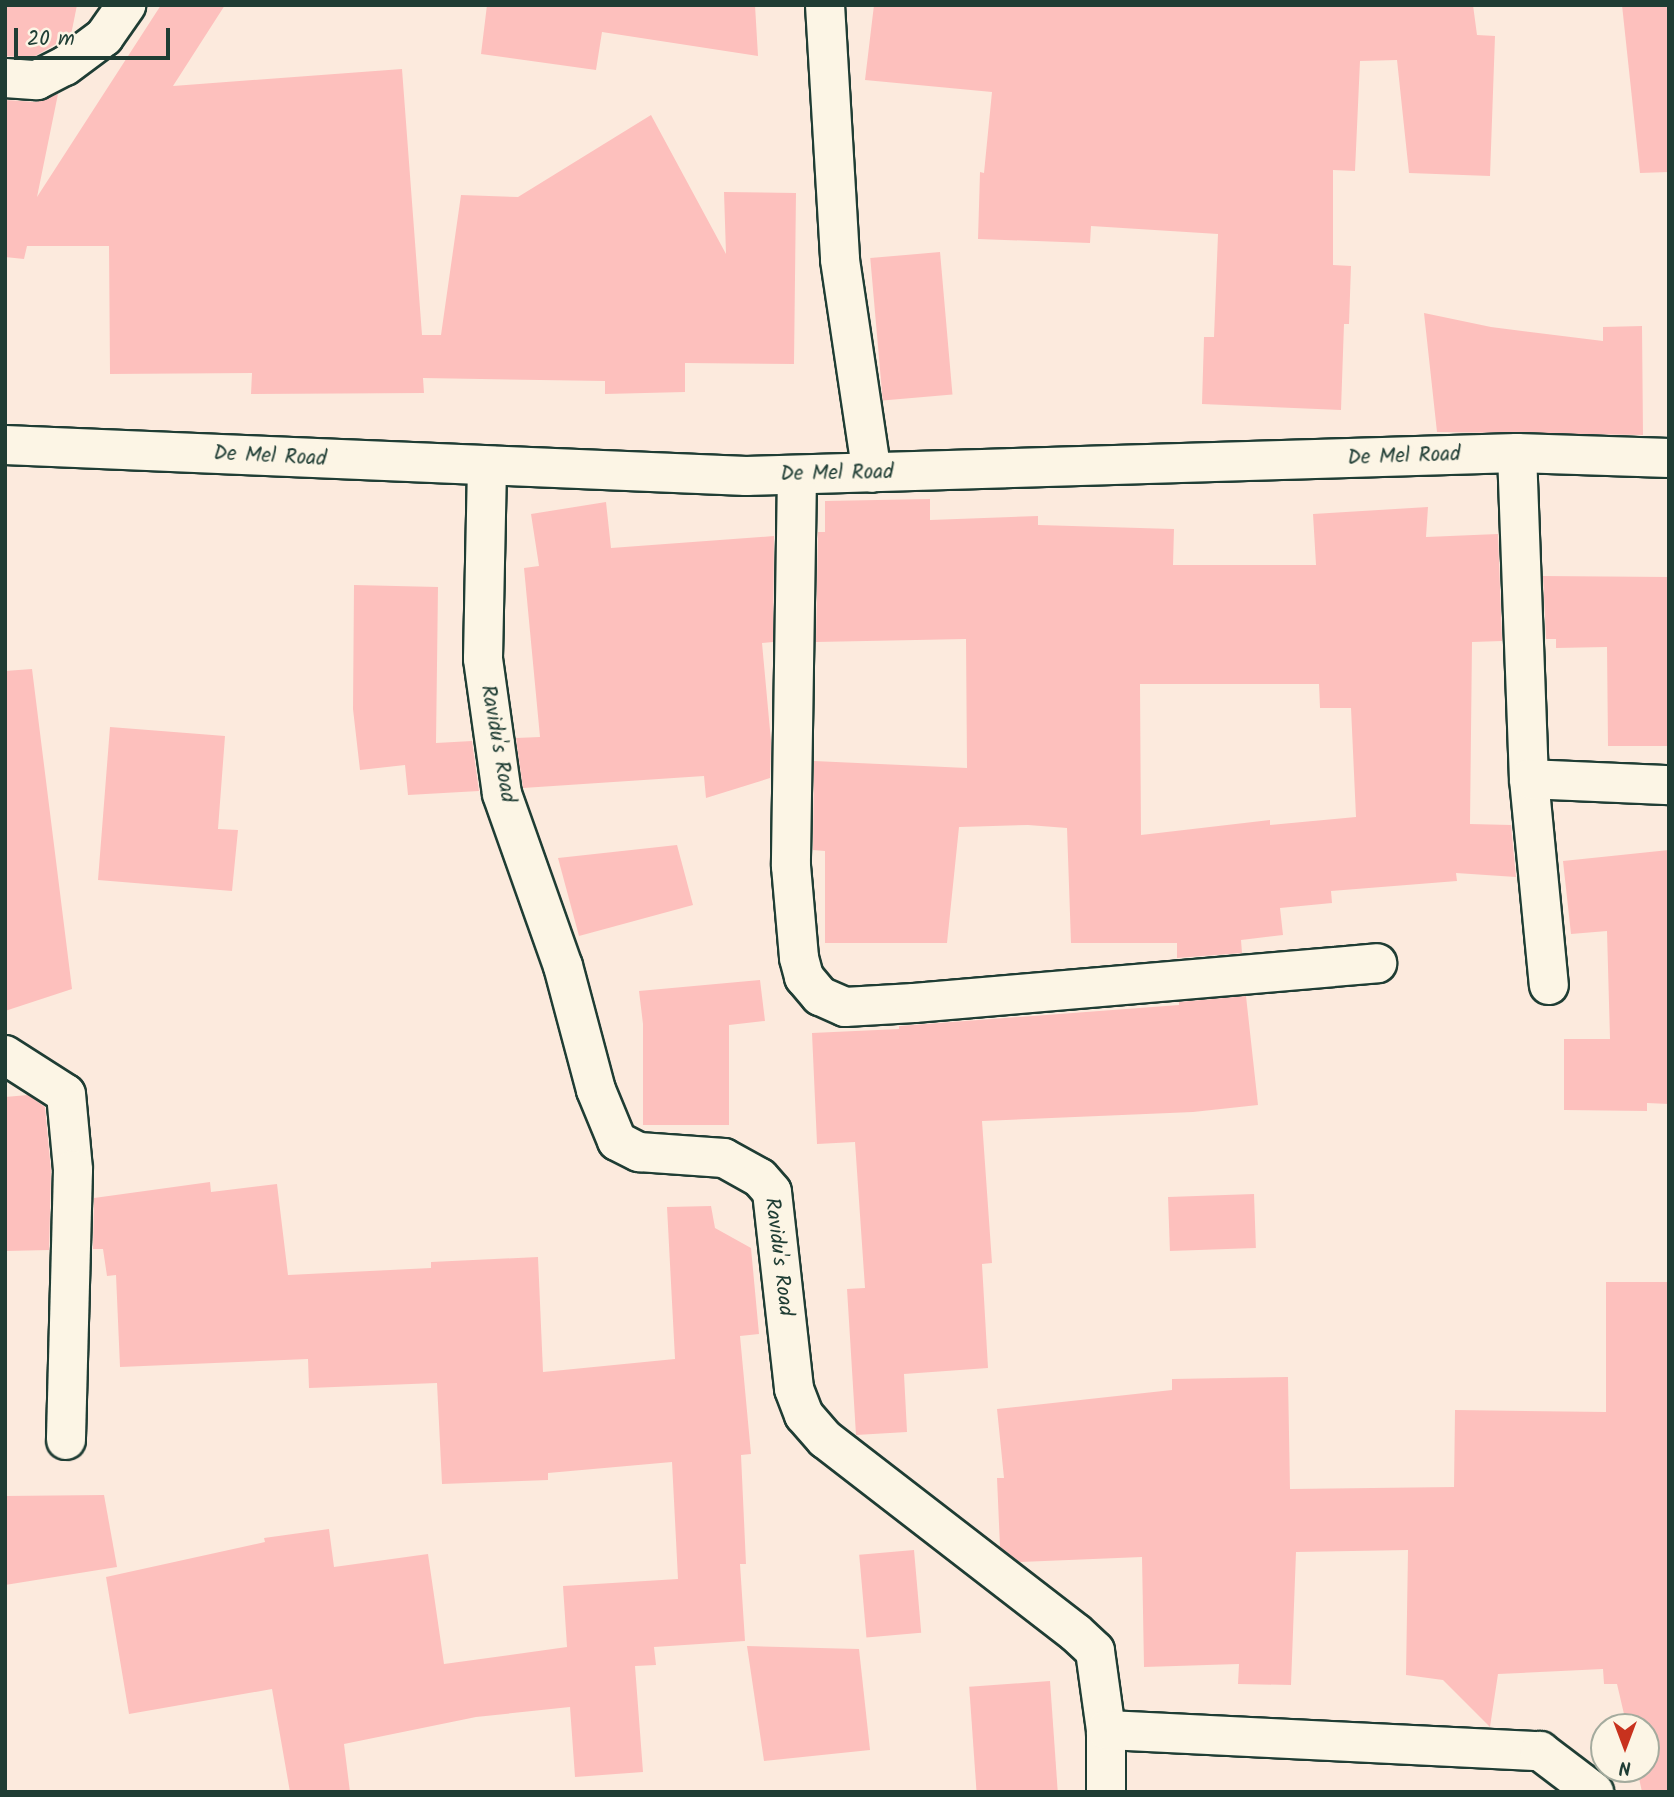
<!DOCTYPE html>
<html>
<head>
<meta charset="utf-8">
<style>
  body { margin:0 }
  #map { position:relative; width:1674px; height:1797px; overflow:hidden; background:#fceadd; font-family:Kalam,sans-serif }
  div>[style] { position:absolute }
  .building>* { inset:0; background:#fdc0bd; transform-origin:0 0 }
  .roads { filter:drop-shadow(2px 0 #1f3d34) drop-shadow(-2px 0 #1f3d34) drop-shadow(0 2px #1f3d34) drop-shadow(0 -2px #1f3d34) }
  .street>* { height:38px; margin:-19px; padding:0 19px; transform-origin:19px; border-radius:19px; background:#fcf5e5 }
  span { translate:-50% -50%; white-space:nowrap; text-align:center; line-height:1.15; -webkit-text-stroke:7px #fcf5e5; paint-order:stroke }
  .street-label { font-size:21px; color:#1f3d34 }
  .frame { position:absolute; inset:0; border:7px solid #1f3d34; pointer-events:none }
  .north { position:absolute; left:1590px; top:1713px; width:70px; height:70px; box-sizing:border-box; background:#fcf5e5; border:2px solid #a4ab9e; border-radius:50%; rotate:180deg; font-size:19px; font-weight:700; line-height:28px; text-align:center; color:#1f3d34 }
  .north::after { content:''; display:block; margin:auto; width:24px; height:32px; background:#c8321e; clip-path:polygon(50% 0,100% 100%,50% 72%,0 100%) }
  .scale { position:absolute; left:14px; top:28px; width:156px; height:32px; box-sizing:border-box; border:4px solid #1f3d34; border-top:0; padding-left:9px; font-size:21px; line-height:24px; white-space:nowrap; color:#1f3d34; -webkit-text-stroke:5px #fcf5e5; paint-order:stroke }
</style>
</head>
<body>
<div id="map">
  <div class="building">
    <i style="clip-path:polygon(5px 5px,77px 5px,71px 35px,32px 58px,5px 56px)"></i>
    <i style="clip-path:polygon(161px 5px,225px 5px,173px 86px,402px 69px,422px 335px,441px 335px,461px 195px,518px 197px,651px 115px,726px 254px,724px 192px,796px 193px,794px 364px,685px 363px,685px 392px,605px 394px,605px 381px,423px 378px,424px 393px,251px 394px,252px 373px,110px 374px,109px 246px,27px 246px,24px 259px,5px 257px,5px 100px,36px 102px,58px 94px,37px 197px)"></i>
    <i style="clip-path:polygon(487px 5px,755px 5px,758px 56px,602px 32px,596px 70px,481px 54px)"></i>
    <i style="clip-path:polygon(874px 5px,1473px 5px,1477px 35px,1495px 36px,1490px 176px,1409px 173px,1397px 60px,1360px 61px,1355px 171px,1333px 170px,1333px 265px,1351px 266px,1349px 324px,1344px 324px,1341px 410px,1202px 404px,1204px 337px,1214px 337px,1218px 234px,1091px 226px,1090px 243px,978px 239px,980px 172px,984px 173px,992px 92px,865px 80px)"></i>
    <i style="clip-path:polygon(1622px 5px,1669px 5px,1669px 172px,1640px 173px)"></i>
    <i style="left:940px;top:252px;width:143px;height:70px;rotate:85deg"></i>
    <i style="clip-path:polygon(1424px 313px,1491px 327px,1603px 341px,1603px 327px,1642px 326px,1643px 435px,1437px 432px)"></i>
    <i style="clip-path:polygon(evenodd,930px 499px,930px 520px,1038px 516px,1038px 525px,1174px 529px,1173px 565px,1316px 565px,1313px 514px,1428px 507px,1426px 537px,1498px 534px,1502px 641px,1472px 642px,1470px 824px,1511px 825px,1516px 877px,1456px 873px,1457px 881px,1331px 891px,1332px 903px,1280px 908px,1283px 935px,1241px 940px,1242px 953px,1177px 958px,1177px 943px,1071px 943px,1067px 828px,1028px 825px,959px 827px,947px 943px,825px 943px,825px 851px,813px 850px,814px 761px,967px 768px,966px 639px,816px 642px,818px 532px,825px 532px,825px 501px,930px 499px,1140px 684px,1319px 684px,1320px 708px,1351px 708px,1356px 817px,1270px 825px,1270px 820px,1141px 835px,1140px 684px)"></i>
    <i style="clip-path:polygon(606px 502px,611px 548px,774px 536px,773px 642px,762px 643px,771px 741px,770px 778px,706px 798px,704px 776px,523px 788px,516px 738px,540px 737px,524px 568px,539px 566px,531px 514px)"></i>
    <i style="clip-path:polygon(1543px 576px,1669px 577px,1669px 746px,1608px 746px,1607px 647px,1556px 648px,1556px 639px,1546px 639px)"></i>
    <i style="clip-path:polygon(354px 585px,438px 587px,436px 743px,472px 741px,479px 791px,408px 795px,405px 765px,360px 770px,353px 709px)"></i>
    <i style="clip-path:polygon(32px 669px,72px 989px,5px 1011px,5px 671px)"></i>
    <i style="clip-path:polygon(110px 727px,225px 736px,218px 829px,238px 830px,232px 891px,98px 880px)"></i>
    <i style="clip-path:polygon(677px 845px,693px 905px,579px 936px,558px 858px)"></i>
    <i style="clip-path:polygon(1669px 850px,1669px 1104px,1647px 1103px,1647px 1111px,1564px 1110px,1564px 1039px,1610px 1039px,1607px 931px,1571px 934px,1563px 861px)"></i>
    <i style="clip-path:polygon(760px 980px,765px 1021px,729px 1025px,729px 1125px,643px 1125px,643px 1024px,639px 991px)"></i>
    <i style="clip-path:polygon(1246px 996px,1258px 1105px,1193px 1112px,982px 1121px,992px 1263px,982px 1264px,988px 1368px,904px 1374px,907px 1432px,856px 1435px,847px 1289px,865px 1288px,855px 1142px,817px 1144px,812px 1033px,899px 1029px,899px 1026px,1179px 1005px,1179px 1002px)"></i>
    <i style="clip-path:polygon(28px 1095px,45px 1107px,51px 1171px,49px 1250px,7px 1251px,5px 1097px)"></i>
    <i style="clip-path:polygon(210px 1182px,211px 1192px,277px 1184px,288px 1275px,431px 1268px,431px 1262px,538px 1257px,543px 1372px,675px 1359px,667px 1207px,711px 1206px,715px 1228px,751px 1248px,759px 1334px,740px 1336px,751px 1454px,741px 1455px,746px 1564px,740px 1564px,745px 1641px,654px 1647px,656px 1665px,635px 1666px,643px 1772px,575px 1777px,570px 1707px,476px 1717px,344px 1744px,350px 1792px,290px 1792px,272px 1689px,129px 1714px,106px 1577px,265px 1542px,264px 1538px,329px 1529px,334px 1567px,428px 1554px,444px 1664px,567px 1647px,563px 1586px,678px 1579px,672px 1462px,548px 1473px,548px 1480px,442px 1484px,437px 1383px,309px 1388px,308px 1359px,120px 1367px,116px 1275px,107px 1276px,103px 1249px,93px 1249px,94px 1198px)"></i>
    <i style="left:1254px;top:1194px;width:54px;height:86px;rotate:88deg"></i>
    <i style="clip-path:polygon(1606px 1282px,1669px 1282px,1669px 1792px,1642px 1792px,1637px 1769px,1646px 1769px,1646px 1727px,1627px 1727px,1617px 1684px,1604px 1684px,1603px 1669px,1498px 1674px,1490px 1727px,1443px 1680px,1406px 1675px,1408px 1550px,1296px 1552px,1291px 1685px,1238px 1684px,1239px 1664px,1144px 1667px,1142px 1557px,1020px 1562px,1000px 1547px,997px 1478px,1004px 1478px,997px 1409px,1172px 1390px,1172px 1379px,1288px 1377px,1290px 1489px,1454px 1487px,1455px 1410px,1606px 1412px)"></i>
    <i style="clip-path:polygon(104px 1495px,117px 1567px,5px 1585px,5px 1496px)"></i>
    <i style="left:914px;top:1550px;width:83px;height:55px;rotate:85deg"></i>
    <i style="clip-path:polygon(747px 1646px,859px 1649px,870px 1750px,764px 1761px)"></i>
    <i style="left:1050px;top:1681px;width:111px;height:81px;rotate:86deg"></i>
  </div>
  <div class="roads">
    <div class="street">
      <i style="left:825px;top:5px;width:255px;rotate:86.6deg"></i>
      <i style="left:840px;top:260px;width:215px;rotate:81.5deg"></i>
      <i style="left:5px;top:78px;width:32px;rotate:4deg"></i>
      <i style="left:37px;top:80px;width:31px;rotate:-27deg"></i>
      <i style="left:65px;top:66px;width:49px;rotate:-36.6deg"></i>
      <i style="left:104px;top:37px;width:39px;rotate:-55deg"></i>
      <i style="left:5px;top:445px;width:742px;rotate:2.4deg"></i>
      <i style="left:746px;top:476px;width:771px;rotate:-1.71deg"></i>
      <i style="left:1517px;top:453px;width:152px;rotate:1.9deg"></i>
      <i style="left:1517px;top:453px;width:326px;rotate:87.9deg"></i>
      <i style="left:1529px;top:779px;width:207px;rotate:84.5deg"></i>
      <i style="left:487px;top:467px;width:192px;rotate:91.2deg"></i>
      <i style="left:483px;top:659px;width:136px;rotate:82deg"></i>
      <i style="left:502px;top:794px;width:182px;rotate:70.5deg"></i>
      <i style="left:563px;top:966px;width:128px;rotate:75.1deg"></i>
      <i style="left:596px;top:1090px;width:55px;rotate:67.6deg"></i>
      <i style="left:617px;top:1141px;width:25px;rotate:27deg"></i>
      <i style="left:639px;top:1152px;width:85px;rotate:4deg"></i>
      <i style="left:724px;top:1158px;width:41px;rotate:29.1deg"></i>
      <i style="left:760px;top:1178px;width:18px;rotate:49deg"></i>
      <i style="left:772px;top:1192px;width:198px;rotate:83.6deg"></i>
      <i style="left:794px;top:1389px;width:28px;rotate:69deg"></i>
      <i style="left:804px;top:1415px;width:32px;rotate:49deg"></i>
      <i style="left:825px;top:1439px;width:317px;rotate:37.7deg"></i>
      <i style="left:1076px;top:1633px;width:26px;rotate:43deg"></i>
      <i style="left:1095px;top:1651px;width:80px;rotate:82.1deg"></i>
      <i style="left:1106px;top:1730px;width:62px;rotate:90deg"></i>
      <i style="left:797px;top:475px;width:391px;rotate:90.9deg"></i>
      <i style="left:791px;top:866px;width:92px;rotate:85deg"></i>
      <i style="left:799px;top:958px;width:20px;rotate:75deg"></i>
      <i style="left:804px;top:977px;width:25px;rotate:50deg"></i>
      <i style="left:820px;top:996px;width:27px;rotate:24deg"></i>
      <i style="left:845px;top:1007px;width:69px;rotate:-3.3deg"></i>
      <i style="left:914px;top:1003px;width:465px;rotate:-4.9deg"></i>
      <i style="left:1529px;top:779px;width:140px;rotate:2.5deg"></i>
      <i style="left:5px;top:1055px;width:72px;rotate:32.6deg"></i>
      <i style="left:66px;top:1094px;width:76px;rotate:84.7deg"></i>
      <i style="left:73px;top:1170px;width:270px;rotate:91.5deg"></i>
      <i style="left:1106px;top:1730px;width:435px;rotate:2.8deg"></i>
      <i style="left:1540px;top:1751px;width:68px;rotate:37.2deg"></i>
    </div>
  </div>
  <div class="street-label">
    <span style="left:270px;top:457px;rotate:3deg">De Mel Road</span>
    <span style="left:1404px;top:457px;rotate:-2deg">De Mel Road</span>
    <span style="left:837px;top:474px;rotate:-1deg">De Mel Road</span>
    <span style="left:497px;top:744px;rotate:80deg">Ravidu's Road</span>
    <span style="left:778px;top:1257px;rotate:83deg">Ravidu's Road</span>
  </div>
  <div class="frame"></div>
  <div class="north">N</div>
  <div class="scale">20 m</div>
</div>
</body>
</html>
